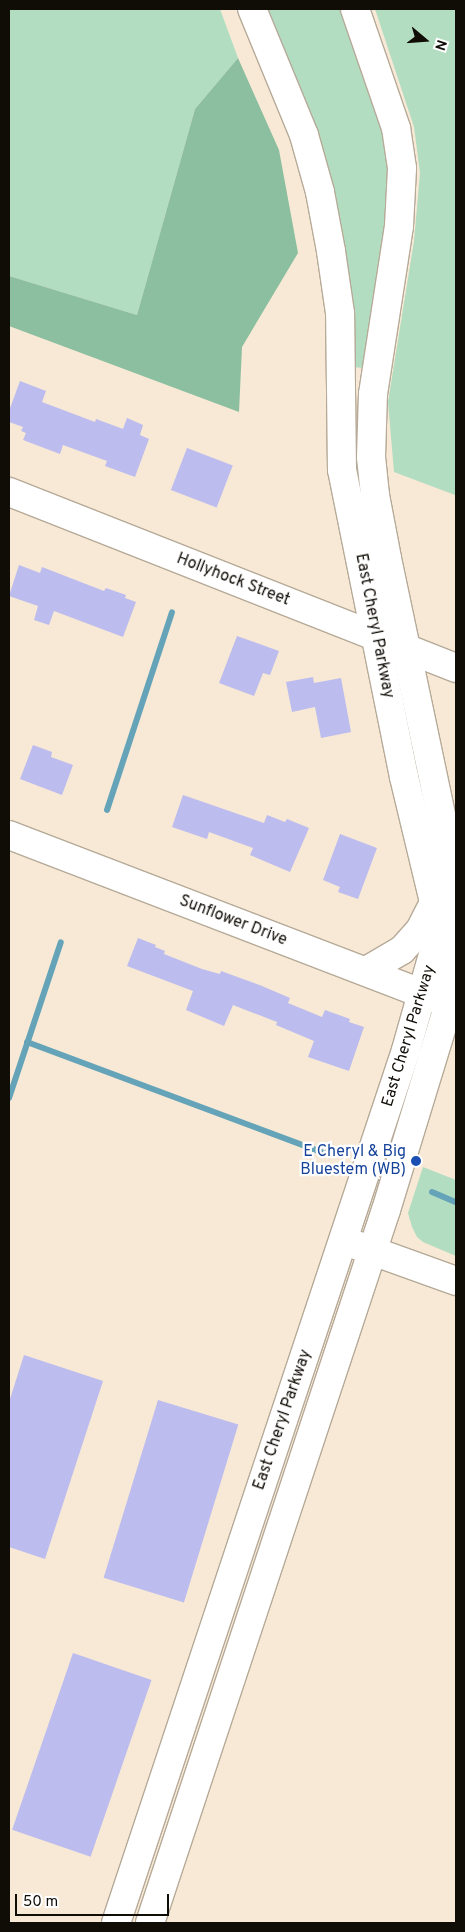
<!DOCTYPE html>
<html>
<head>
<meta charset="utf-8">
<style>
  body { margin:0 }
  #map { position:relative; width:465px; height:1932px; overflow:hidden; background:#f7e9d6; font-family:Overpass,sans-serif }
  div>[style] { position:absolute }
  .green>* { inset:0; background:#b2ddc1 }
  .forest>* { inset:0; background:#8cbf9f }
  .stream>* { height:6px; margin:-3px; padding:0 3px; transform-origin:3px; border-radius:3px; background:#65a4b8 }
  .building>* { inset:0; background:#bcbcee; transform-origin:0 0 }
  .roads { filter:drop-shadow(1px 0 #b6aa98) drop-shadow(-1px 0 #b6aa98) drop-shadow(0 1px #b6aa98) drop-shadow(0 -1px #b6aa98) }
  .minor>* { height:28px; margin:-14px; padding:0 14px; transform-origin:14px; border-radius:14px; background:#fff }
  .dots>* { width:14px; height:14px; translate:-50% -50%; box-sizing:border-box; border:2px solid #fff; border-radius:50% }
  span { translate:-50% -50%; white-space:nowrap; text-align:center; line-height:1.15; -webkit-text-stroke:4.5px #fff; paint-order:stroke }
  .street-label { font-size:16px; color:#100c06 }
  .transit-label { font-size:16px; color:#164399 }
  .right { translate:-100% -50%; text-align:right }
  .frame { position:absolute; inset:0; border:10px solid #100c06; pointer-events:none }
  .north { position:absolute; left:400px; top:15px; width:50px; height:50px; -webkit-text-stroke:4px #fff; paint-order:stroke; rotate:108deg; font-size:14px; font-weight:700; line-height:20px; text-align:center; color:#100c06 }
  .north::after { content:''; display:block; margin:auto; width:18px; height:22px; background:#100c06; clip-path:polygon(50% 0,100% 100%,50% 72%,0 100%) }
  .scale { position:absolute; left:15px; top:1894px; width:154px; height:22px; box-sizing:border-box; border:2px solid #100c06; border-top:0; padding-left:6px; font-size:15px; line-height:18px; white-space:nowrap; color:#100c06; -webkit-text-stroke:4px #fff; paint-order:stroke }
</style>
</head>
<body>
<div id="map">
  <div class="green">
    <i style="clip-path:polygon(9px 9px,220px 9px,238px 58px,195px 109px,137px 315px,9px 276px)"></i>
    <i style="clip-path:polygon(266px 9px,345px 9px,382px 121px,389px 156px,391px 192px,365px 368px,353px 367px)"></i>
    <i style="clip-path:polygon(375px 9px,456px 9px,455px 495px,394px 472px,388px 402px,414px 241px,420px 173px,414px 127px)"></i>
    <i style="clip-path:polygon(423px 1167px,456px 1180px,456px 1256px,423px 1242px,417px 1237px,412px 1227px,408px 1213px)"></i>
  </div>
  <div class="forest">
    <i style="clip-path:polygon(238px 58px,279px 150px,298px 253px,242px 347px,239px 412px,9px 326px,9px 276px,137px 315px,195px 109px)"></i>
  </div>
  <div class="stream">
    <i style="left:107px;top:810px;width:208px;rotate:-71.8deg"></i>
    <i style="left:27px;top:1042px;width:323px;rotate:20.5deg"></i>
    <i style="left:9px;top:1098px;width:164px;rotate:-71.6deg"></i>
    <i style="left:432px;top:1192px;width:26px;rotate:23deg"></i>
  </div>
  <div class="building">
    <i style="clip-path:polygon(20px 381px,46px 391px,42px 402px,95px 422px,96px 419px,123px 429px,127px 418px,143px 425px,140px 435px,149px 439px,135px 477px,105px 466px,107px 461px,63px 445px,60px 454px,23px 440px,26px 433px,21px 431px,23px 427px,9px 422px,9px 411px)"></i>
    <i style="left:187px;top:448px;width:49px;height:45px;rotate:21deg"></i>
    <i style="clip-path:polygon(19px 565px,40px 573px,42px 567px,104px 591px,106px 588px,126px 595px,125px 598px,136px 602px,123px 637px,54px 611px,49px 625px,34px 620px,38px 606px,9px 596px)"></i>
    <i style="clip-path:polygon(237px 636px,279px 651px,270px 675px,263px 673px,254px 696px,219px 683px)"></i>
    <i style="clip-path:polygon(313px 677px,314px 683px,341px 678px,351px 732px,321px 738px,315px 707px,292px 712px,286px 682px)"></i>
    <i style="clip-path:polygon(33px 745px,52px 752px,51px 757px,73px 765px,62px 795px,20px 779px)"></i>
    <i style="clip-path:polygon(183px 795px,264px 823px,267px 815px,285px 822px,287px 819px,309px 828px,290px 872px,250px 855px,253px 848px,209px 832px,207px 839px,172px 827px)"></i>
    <i style="clip-path:polygon(340px 834px,377px 848px,358px 899px,338px 892px,340px 887px,323px 880px)"></i>
    <i style="clip-path:polygon(138px 938px,156px 945px,155px 947px,165px 951px,164px 954px,202px 969px,220px 974px,221px 971px,262px 986px,290px 998px,288px 1003px,322px 1017px,325px 1010px,350px 1019px,349px 1022px,364px 1027px,349px 1071px,308px 1057px,314px 1041px,276px 1025px,277px 1022px,233px 1005px,224px 1026px,186px 1010px,193px 991px,127px 966px)"></i>
    <i style="clip-path:polygon(24px 1355px,103px 1381px,45px 1559px,9px 1547px,9px 1402px)"></i>
    <i style="left:158px;top:1400px;width:84px;height:186px;rotate:17deg"></i>
    <i style="left:73px;top:1653px;width:83px;height:187px;rotate:19deg"></i>
  </div>
  <div class="roads">
    <div class="minor">
      <i style="left:9px;top:492px;width:480px;rotate:21.5deg"></i>
      <i style="left:9px;top:835px;width:463px;rotate:21deg"></i>
      <i style="left:366px;top:971px;width:42px;rotate:-30.3deg"></i>
      <i style="left:402px;top:950px;width:27px;rotate:-48deg"></i>
      <i style="left:420px;top:930px;width:29px;rotate:-63deg"></i>
      <i style="left:356px;top:1245px;width:106px;rotate:19.8deg"></i>
      <i style="left:116px;top:1923px;width:920px;rotate:-71.62deg"></i>
      <i style="left:406px;top:1050px;width:103px;rotate:-74.2deg"></i>
      <i style="left:434px;top:951px;width:49px;rotate:-90deg"></i>
      <i style="left:434px;top:902px;width:129px;rotate:-103.5deg"></i>
      <i style="left:404px;top:777px;width:313px;rotate:-101.4deg"></i>
      <i style="left:342px;top:470px;width:157px;rotate:-90.7deg"></i>
      <i style="left:340px;top:313px;width:63px;rotate:-98.3deg"></i>
      <i style="left:331px;top:251px;width:60px;rotate:-100.6deg"></i>
      <i style="left:320px;top:192px;width:59px;rotate:-105.7deg"></i>
      <i style="left:304px;top:135px;width:136px;rotate:-112.4deg"></i>
      <i style="left:150px;top:1923px;width:751px;rotate:-71.69deg"></i>
      <i style="left:386px;top:1210px;width:215px;rotate:-73deg"></i>
      <i style="left:449px;top:1004px;width:70px;rotate:-85.9deg"></i>
      <i style="left:454px;top:934px;width:53px;rotate:-88.9deg"></i>
      <i style="left:455px;top:881px;width:330px;rotate:-101.9deg"></i>
      <i style="left:387px;top:558px;width:64px;rotate:-100.8deg"></i>
      <i style="left:375px;top:495px;width:38px;rotate:-96deg"></i>
      <i style="left:371px;top:457px;width:63px;rotate:-88.2deg"></i>
      <i style="left:373px;top:394px;width:170px;rotate:-81.2deg"></i>
      <i style="left:399px;top:226px;width:58px;rotate:-87deg"></i>
      <i style="left:402px;top:168px;width:40px;rotate:-98.5deg"></i>
      <i style="left:396px;top:128px;width:126px;rotate:-109deg"></i>
    </div>
  </div>
  <div class="dots">
    <i style="left:416px;top:1161px;background:#1a4fb4"></i>
  </div>
  <div class="street-label">
    <span style="left:233px;top:580px;rotate:21deg">Hollyhock Street</span>
    <span style="left:374px;top:626px;rotate:79deg">East Cheryl Parkway</span>
    <span style="left:233px;top:921px;rotate:21deg">Sunflower Drive</span>
    <span style="left:409px;top:1036px;rotate:-73deg">East Cheryl Parkway</span>
    <span style="left:283px;top:1420px;rotate:-71deg">East Cheryl Parkway</span>
  </div>
  <div class="transit-label">
    <span class="right" style="left:406px;top:1161px">E Cheryl &amp; Big<br>Bluestem (WB)</span>
  </div>
  <div class="frame"></div>
  <div class="north">N</div>
  <div class="scale">50 m</div>
</div>
</body>
</html>
